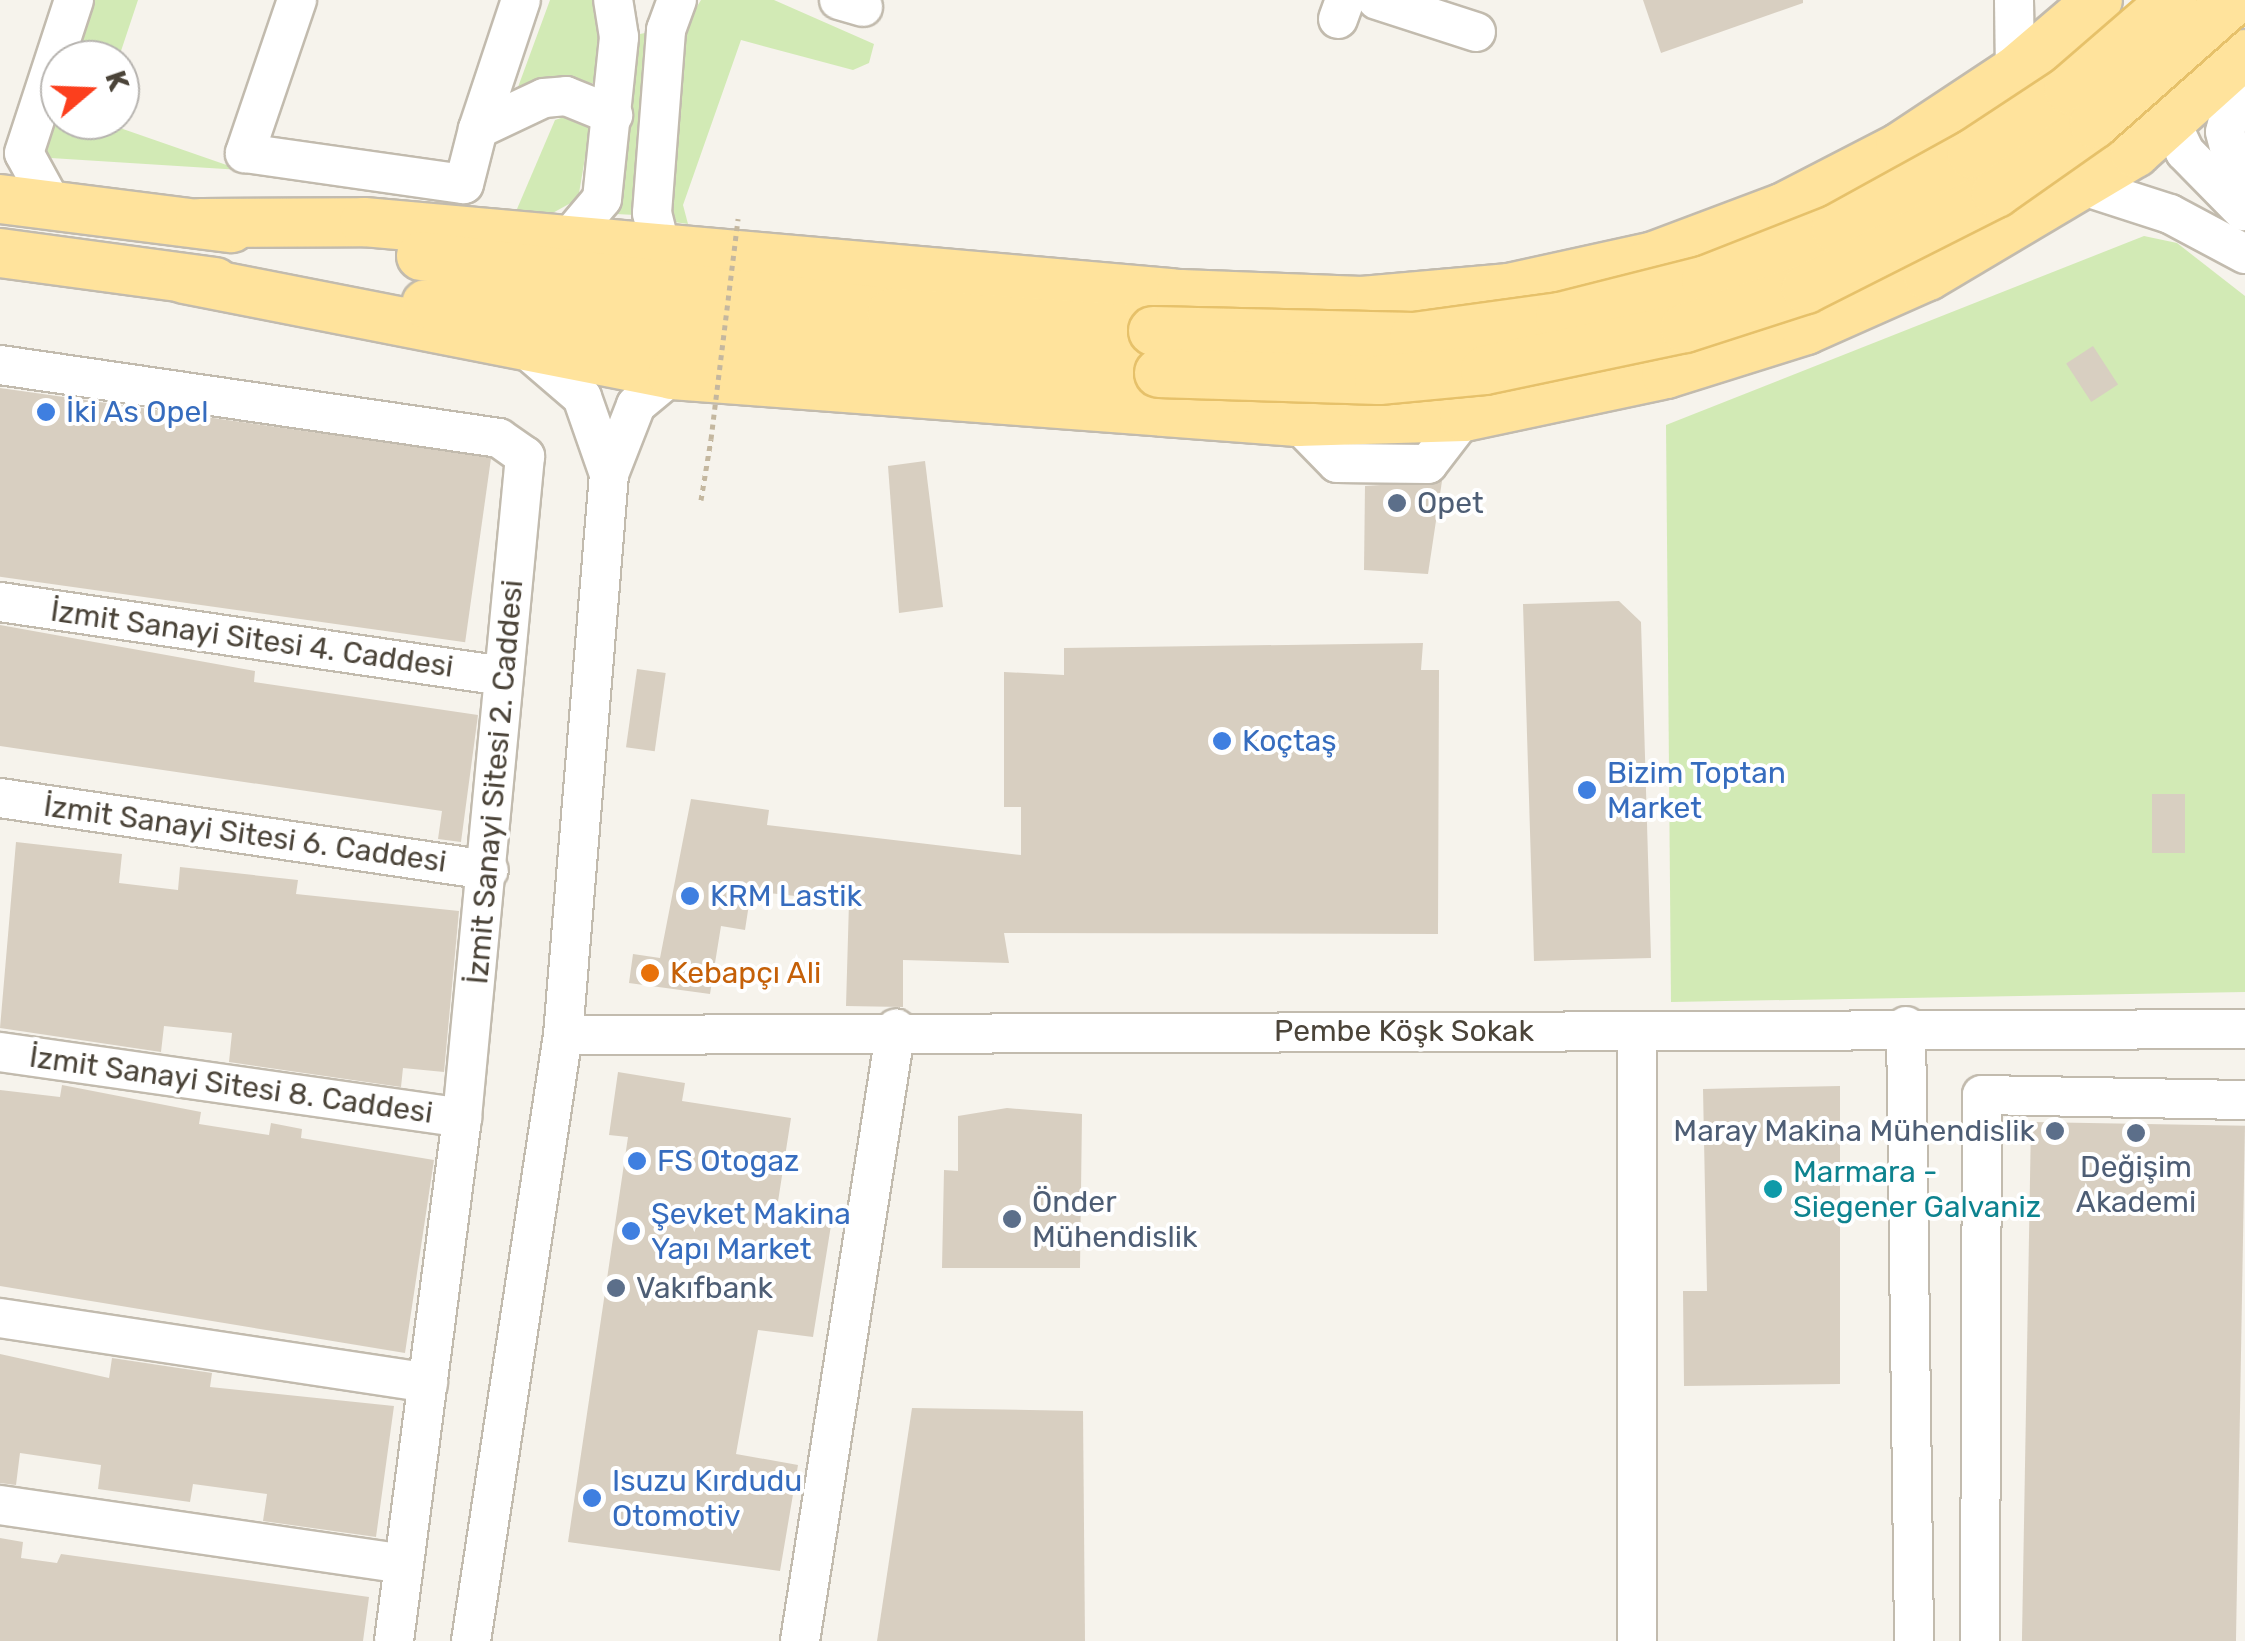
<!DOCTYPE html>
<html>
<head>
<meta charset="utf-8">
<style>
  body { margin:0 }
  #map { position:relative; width:2245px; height:1641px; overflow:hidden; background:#f6f3ec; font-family:Rubik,sans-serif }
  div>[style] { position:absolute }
  .green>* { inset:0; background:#d2eab5 }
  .building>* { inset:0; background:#d8cfc1; transform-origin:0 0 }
  .path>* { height:5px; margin-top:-2.5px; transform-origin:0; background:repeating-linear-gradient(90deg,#c4b79f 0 5px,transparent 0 10px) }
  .roads { filter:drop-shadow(2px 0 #c2bbae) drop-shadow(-2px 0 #c2bbae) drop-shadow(0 2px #c2bbae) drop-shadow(0 -2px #c2bbae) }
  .minor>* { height:38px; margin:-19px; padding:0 19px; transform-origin:19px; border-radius:19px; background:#fff }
  .major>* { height:48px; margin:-24px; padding:0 24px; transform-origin:24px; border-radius:24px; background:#ffe39c }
  .path-bridge>* { height:5px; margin-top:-2.5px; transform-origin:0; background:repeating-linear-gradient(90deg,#c4b79f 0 5px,transparent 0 10px) }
  .bridges { filter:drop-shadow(2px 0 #e6c16a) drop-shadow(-2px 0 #e6c16a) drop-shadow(0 2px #e6c16a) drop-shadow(0 -2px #e6c16a) }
  .major-bridge>* { height:48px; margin:-24px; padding:0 24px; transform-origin:24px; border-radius:24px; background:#ffe39c }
  .dots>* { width:28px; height:28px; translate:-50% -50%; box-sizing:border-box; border:5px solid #fff; border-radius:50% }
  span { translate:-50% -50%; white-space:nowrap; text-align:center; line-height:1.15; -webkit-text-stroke:8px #fff; paint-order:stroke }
  .shop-label { font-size:30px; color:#366cbe }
  .left { translate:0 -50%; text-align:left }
  .service-label { font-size:30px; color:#4e5e75 }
  .right { translate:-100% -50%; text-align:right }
  .street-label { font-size:30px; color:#4b4439 }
  .food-label { font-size:30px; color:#c56008 }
  .culture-label { font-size:30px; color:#0d838f }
  .north { position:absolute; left:40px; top:40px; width:100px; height:100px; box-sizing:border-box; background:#fff; border:2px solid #b7b4b0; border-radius:50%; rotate:71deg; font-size:28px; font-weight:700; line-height:40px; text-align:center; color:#4b4439 }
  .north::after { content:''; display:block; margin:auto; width:35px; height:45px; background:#fc3f1d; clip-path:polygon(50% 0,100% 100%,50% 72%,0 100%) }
</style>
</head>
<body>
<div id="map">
  <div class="green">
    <i style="clip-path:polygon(58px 0,138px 0,118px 60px,60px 60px,60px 120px,97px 120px,241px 170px,3px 155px)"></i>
    <i style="clip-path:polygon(550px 0,603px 0,601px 84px,547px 78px,514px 98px)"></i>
    <i style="clip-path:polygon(701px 0,774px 0,874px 44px,869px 63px,853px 70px,741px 40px,683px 205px,688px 224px,674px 222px,667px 206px,682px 31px)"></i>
    <i style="clip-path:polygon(645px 33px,653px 39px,635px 215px,616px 214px,635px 35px)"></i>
    <i style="clip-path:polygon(567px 116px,591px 123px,578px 199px,549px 215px,514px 216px,555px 120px)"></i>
    <i style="clip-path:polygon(2144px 236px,2177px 243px,2245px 296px,2245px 992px,1671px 1002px,1666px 425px)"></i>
  </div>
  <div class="building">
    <i style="clip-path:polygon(1643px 0,1803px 0,1803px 3px,1661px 53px)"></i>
    <i style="left:2093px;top:346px;width:46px;height:32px;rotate:57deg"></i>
    <i style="left:0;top:388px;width:496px;height:187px;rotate:8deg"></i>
    <i style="clip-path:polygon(925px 461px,943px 607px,899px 613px,888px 466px)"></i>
    <i style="clip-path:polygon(1442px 481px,1428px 574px,1364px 570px,1365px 486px)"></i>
    <i style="clip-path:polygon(1619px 601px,1641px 622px,1651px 958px,1534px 961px,1523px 604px)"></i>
    <i style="clip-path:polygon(0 625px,255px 671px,254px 682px,478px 715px,461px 842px,438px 839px,442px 811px,0 746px)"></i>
    <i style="clip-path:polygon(1423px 643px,1421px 670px,1439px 670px,1438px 934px,1004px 933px,1009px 963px,903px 960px,903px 1007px,846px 1006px,849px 902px,751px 891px,745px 930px,721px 926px,710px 994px,629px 983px,633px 954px,660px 958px,691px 799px,769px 810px,767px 825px,1021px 855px,1021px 807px,1004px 807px,1004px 672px,1064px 675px,1064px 648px)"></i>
    <i style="left:637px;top:669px;width:29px;height:79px;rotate:8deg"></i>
    <i style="left:2152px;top:794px;width:33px;height:59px"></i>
    <i style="clip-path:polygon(16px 842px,122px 854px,119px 883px,178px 890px,180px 867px,298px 880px,296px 894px,459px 911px,444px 1072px,403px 1068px,401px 1087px,229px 1062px,232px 1033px,164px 1026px,161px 1052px,0 1028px)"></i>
    <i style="clip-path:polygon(618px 1072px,685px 1083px,682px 1101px,791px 1118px,777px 1208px,833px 1213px,813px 1337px,758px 1330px,736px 1454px,798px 1465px,780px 1571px,568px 1542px,628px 1137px,609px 1135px)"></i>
    <i style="clip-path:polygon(62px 1085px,201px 1112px,199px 1124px,269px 1135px,271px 1123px,302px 1129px,301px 1138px,434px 1160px,405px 1353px,0 1286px,0 1090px,60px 1097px)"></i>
    <i style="clip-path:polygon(1840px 1086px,1840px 1384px,1684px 1386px,1683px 1291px,1707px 1291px,1703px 1089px)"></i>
    <i style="clip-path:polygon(1007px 1108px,1082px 1114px,1080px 1268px,942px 1268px,944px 1170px,958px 1171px,958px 1116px)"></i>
    <i style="left:2031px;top:1122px;width:214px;height:519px;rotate:1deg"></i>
    <i style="clip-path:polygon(0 1354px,109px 1378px,112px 1358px,212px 1373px,210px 1387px,394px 1406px,376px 1537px,263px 1521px,267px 1494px,193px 1484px,190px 1502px,98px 1489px,101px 1465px,20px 1453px,16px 1485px,0 1483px)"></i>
    <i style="clip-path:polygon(912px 1408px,1083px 1411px,1085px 1641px,877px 1641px)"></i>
    <i style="clip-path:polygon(0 1538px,23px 1542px,21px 1558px,57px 1563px,61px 1554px,369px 1597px,363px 1641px,0 1641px)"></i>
  </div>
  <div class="path">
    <i style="left:701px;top:500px;width:62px;rotate:-80.7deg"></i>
  </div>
  <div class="roads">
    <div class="minor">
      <i style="left:297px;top:0;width:162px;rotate:108.8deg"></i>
      <i style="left:245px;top:153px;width:221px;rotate:8.1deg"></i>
      <i style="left:464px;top:184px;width:57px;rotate:-75.7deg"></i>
      <i style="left:478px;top:129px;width:73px;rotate:-25.2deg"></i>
      <i style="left:544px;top:98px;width:22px;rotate:-5deg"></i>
      <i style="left:566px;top:96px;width:51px;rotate:22deg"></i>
      <i style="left:839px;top:0;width:25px;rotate:16deg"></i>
      <i style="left:1377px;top:0;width:104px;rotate:17.9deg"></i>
      <i style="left:2014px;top:0;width:71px;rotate:89.2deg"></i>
      <i style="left:1338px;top:19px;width:20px;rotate:-70deg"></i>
      <i style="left:2244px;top:56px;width:78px;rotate:104deg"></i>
      <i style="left:2225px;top:132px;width:80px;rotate:75.4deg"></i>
      <i style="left:2170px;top:120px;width:35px;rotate:65deg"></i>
      <i style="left:2185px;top:152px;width:83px;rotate:45.5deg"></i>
      <i style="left:478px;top:129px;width:136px;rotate:-71.6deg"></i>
      <i style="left:2083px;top:186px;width:91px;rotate:17.8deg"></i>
      <i style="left:2170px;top:214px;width:85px;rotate:28.1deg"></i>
      <i style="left:53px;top:206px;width:60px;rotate:-118.7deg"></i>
      <i style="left:24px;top:153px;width:161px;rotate:-71.9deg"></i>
      <i style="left:569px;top:238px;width:51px;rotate:-49.8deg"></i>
      <i style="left:602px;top:199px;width:163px;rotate:-84deg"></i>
      <i style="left:619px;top:37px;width:37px;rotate:-99deg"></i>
      <i style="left:661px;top:249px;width:37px;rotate:-104deg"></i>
      <i style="left:652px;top:213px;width:184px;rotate:-85.6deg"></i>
      <i style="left:666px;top:30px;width:32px;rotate:-70deg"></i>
      <i style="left:532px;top:354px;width:66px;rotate:40.7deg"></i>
      <i style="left:582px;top:397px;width:82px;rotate:70.7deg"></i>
      <i style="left:0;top:365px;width:504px;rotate:8.32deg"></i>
      <i style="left:499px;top:438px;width:32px;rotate:35deg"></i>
      <i style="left:525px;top:456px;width:665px;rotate:95.44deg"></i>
      <i style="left:462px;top:1118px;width:527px;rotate:97.41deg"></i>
      <i style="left:1297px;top:422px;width:57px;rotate:45.7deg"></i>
      <i style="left:1337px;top:463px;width:91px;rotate:0.6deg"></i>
      <i style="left:1428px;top:464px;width:59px;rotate:-52.5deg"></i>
      <i style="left:0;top:602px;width:508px;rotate:8.37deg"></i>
      <i style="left:0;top:798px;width:494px;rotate:8.4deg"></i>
      <i style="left:1906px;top:1026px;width:615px;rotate:89.25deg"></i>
      <i style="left:1637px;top:1032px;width:609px;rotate:90deg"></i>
      <i style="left:563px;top:1035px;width:1682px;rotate:-0.2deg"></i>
      <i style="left:0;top:1052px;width:467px;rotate:8.1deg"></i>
      <i style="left:0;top:1318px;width:433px;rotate:8.6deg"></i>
      <i style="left:0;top:1505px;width:408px;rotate:8.3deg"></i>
      <i style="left:471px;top:1641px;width:613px;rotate:-81.37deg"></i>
      <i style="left:563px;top:1035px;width:563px;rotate:-85.31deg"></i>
      <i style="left:609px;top:474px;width:74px;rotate:-68.6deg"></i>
      <i style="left:636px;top:405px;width:47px;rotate:-39.8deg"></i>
      <i style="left:800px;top:1641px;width:620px;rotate:-81.1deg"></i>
      <i style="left:1980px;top:1641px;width:546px;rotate:-89.79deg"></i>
      <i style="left:1982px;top:1095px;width:263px;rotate:1.1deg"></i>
    </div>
    <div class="major">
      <i style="left:0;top:199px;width:233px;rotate:7.2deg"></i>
      <i style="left:200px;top:223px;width:164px;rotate:-0.3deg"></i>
      <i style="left:364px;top:222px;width:820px;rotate:5.04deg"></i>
      <i style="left:1181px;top:294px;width:181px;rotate:2.2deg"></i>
      <i style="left:1362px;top:301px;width:148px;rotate:-5.1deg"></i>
      <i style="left:1509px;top:288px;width:148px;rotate:-12.4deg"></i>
      <i style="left:1654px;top:256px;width:137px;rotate:-20.6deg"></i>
      <i style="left:1782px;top:208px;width:133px;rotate:-27.3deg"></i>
      <i style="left:1900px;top:147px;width:138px;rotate:-33.5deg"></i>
      <i style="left:2015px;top:71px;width:109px;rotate:-40.5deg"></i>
      <i style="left:0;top:253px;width:217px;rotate:7.7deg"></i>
      <i style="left:421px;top:256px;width:474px;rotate:6.9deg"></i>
      <i style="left:892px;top:313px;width:262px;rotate:3.9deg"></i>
      <i style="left:184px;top:279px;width:497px;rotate:11.1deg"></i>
      <i style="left:672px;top:375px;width:627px;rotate:4.3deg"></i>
      <i style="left:1297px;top:422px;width:167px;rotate:-1.7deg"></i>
      <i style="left:1464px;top:417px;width:207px;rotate:-12deg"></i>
      <i style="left:1666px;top:374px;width:147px;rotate:-17.4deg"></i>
      <i style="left:1806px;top:330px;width:133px;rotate:-23.9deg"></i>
      <i style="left:1928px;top:276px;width:241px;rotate:-30.7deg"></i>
      <i style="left:2135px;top:153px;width:148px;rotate:-42deg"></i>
      <i style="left:426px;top:304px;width:736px;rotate:5.38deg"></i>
    </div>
  </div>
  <div class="path-bridge">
    <i style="left:711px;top:439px;width:222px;rotate:-83deg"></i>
  </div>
  <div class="bridges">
    <div class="major-bridge">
      <i style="left:1153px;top:331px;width:261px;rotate:1.3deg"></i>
      <i style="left:1414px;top:337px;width:147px;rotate:-7.8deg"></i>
      <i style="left:1560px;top:317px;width:151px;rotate:-14.2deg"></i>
      <i style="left:1706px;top:280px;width:140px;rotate:-21.4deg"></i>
      <i style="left:1836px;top:229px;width:155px;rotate:-28.9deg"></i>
      <i style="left:1972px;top:154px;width:116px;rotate:-33.4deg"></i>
      <i style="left:2069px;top:90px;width:138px;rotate:-40.9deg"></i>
      <i style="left:1159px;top:373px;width:220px;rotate:1.8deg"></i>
      <i style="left:1379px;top:380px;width:106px;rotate:-5.4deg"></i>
      <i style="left:1485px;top:370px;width:204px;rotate:-11.9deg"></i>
      <i style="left:1685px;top:328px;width:127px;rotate:-17.9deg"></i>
      <i style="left:1806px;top:289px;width:213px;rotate:-26.8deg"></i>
      <i style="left:1996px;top:193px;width:120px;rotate:-35.1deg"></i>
      <i style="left:2094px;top:124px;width:187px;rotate:-41.5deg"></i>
    </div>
  </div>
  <div class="dots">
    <i style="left:46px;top:412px;background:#3f7fe0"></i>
    <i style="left:1397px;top:503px;background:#5c6f8a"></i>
    <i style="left:1222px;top:741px;background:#3f7fe0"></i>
    <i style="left:1587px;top:790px;background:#3f7fe0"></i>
    <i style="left:690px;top:896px;background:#3f7fe0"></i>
    <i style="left:650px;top:973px;background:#e8710a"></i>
    <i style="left:2055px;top:1131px;background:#5c6f8a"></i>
    <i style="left:2136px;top:1133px;background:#5c6f8a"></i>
    <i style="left:637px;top:1161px;background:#3f7fe0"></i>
    <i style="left:1773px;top:1189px;background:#0f9aa8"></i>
    <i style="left:1012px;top:1219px;background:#5c6f8a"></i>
    <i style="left:631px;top:1231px;background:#3f7fe0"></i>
    <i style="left:616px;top:1288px;background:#5c6f8a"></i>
    <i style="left:592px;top:1498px;background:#3f7fe0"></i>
  </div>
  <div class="shop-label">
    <span class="left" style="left:66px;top:412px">İki As Opel</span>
    <span class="left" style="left:1242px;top:741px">Koçtaş</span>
    <span class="left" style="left:1607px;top:790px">Bizim Toptan<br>Market</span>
    <span class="left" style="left:710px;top:896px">KRM Lastik</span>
    <span class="left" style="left:657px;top:1161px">FS Otogaz</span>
    <span class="left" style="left:651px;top:1231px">Şevket Makina<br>Yapı Market</span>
    <span class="left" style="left:612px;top:1498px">Isuzu Kırdudu<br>Otomotiv</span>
  </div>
  <div class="service-label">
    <span class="left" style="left:1417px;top:503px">Opet</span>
    <span class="right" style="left:2035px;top:1131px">Maray Makina Mühendislik</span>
    <span style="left:2136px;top:1184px">Değişim<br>Akademi</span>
    <span class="left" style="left:1032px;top:1219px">Önder<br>Mühendislik</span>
    <span class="left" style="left:636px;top:1288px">Vakıfbank</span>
  </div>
  <div class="street-label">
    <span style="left:252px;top:639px;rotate:8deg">İzmit Sanayi Sitesi 4. Caddesi</span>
    <span style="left:495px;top:782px;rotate:-85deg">İzmit Sanayi Sitesi 2. Caddesi</span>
    <span style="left:245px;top:834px;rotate:8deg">İzmit Sanayi Sitesi 6. Caddesi</span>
    <span style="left:1404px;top:1031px">Pembe Köşk Sokak</span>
    <span style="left:231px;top:1085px;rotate:8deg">İzmit Sanayi Sitesi 8. Caddesi</span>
  </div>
  <div class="food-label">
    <span class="left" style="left:670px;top:973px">Kebapçı Ali</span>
  </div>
  <div class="culture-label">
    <span class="left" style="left:1793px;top:1189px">Marmara -<br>Siegener Galvaniz</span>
  </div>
  <div class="north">K</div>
</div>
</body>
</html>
